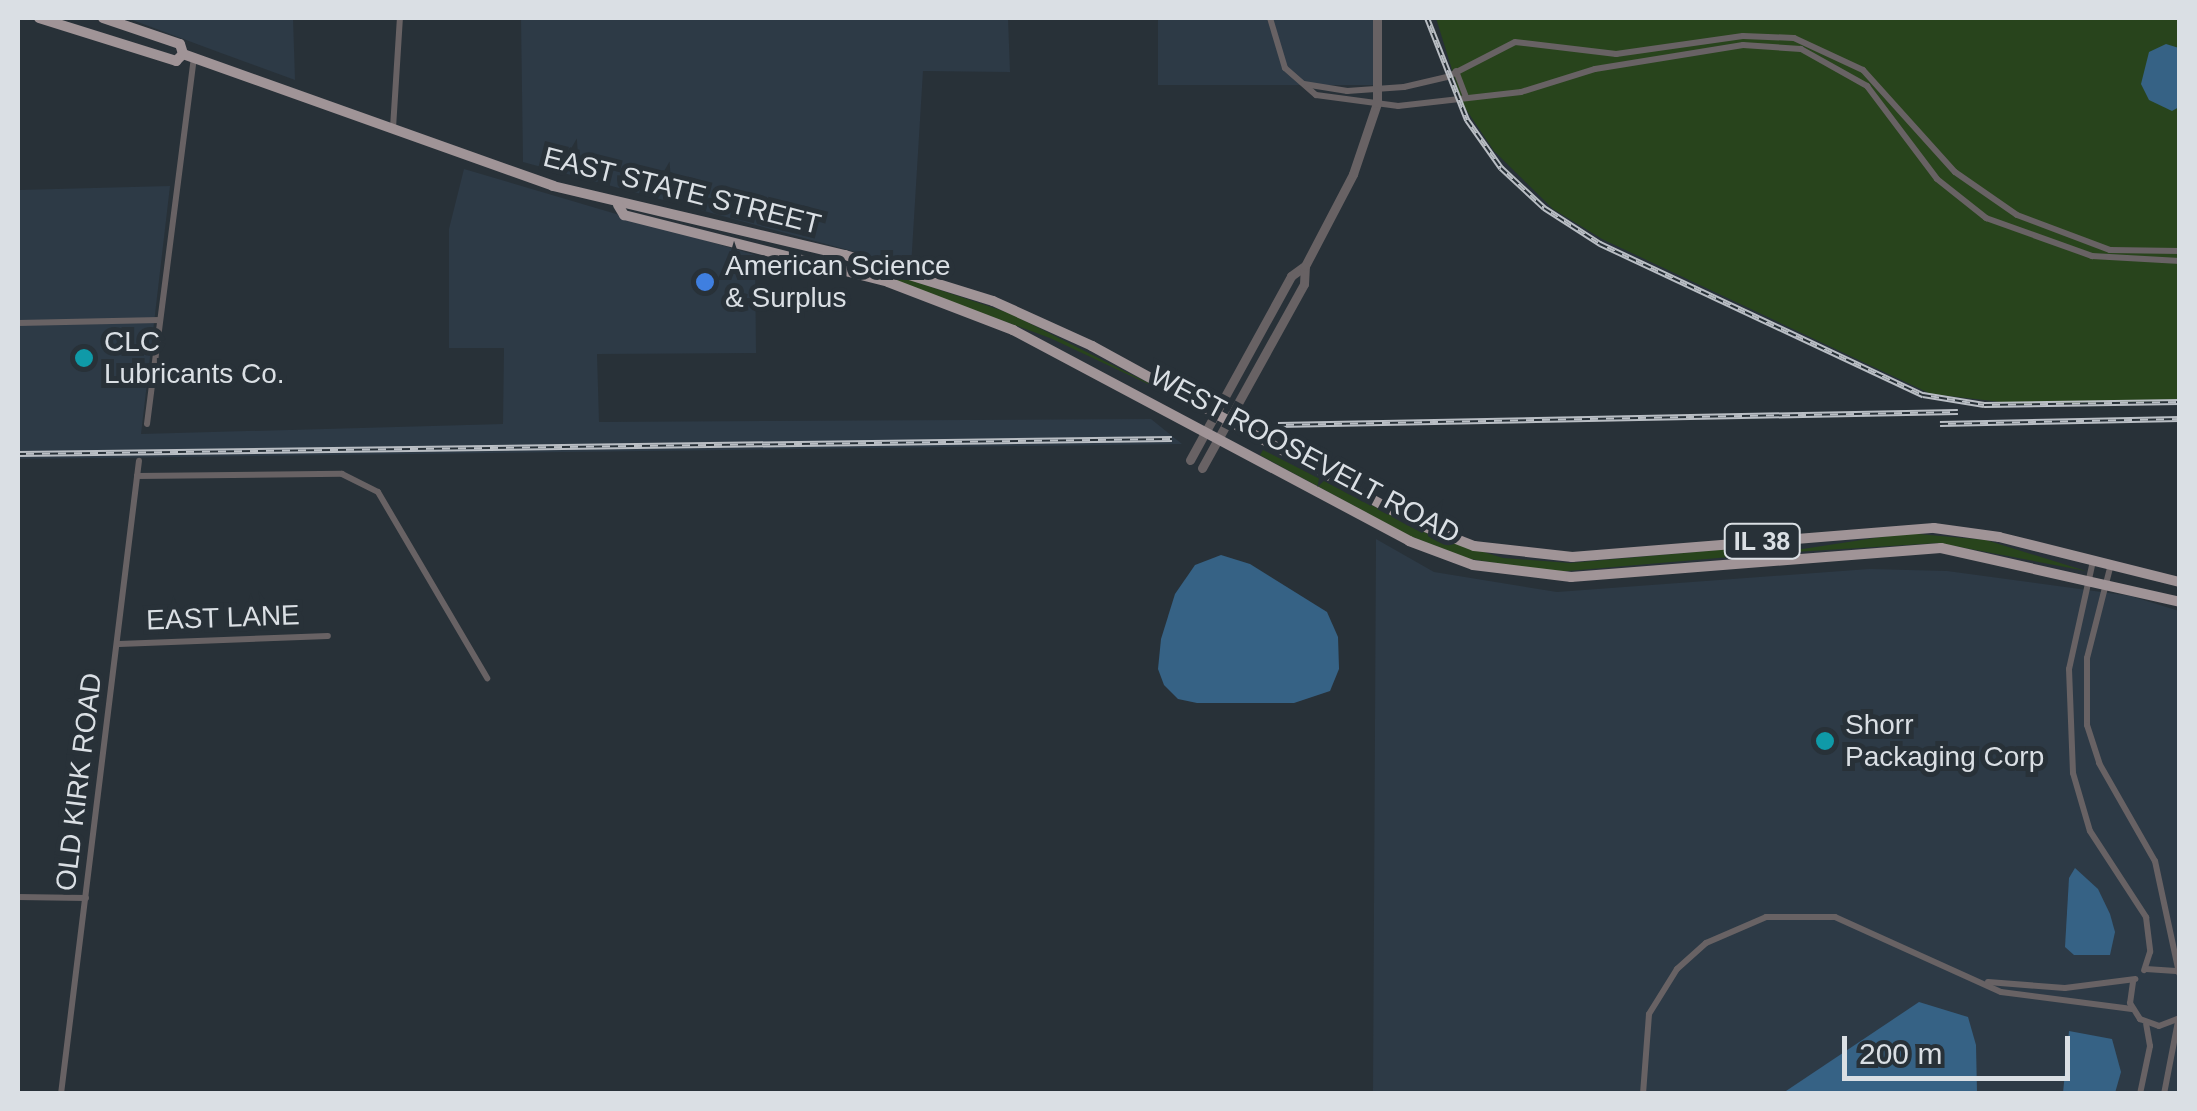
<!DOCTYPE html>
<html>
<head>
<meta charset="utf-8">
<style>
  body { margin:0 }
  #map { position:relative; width:2197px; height:1111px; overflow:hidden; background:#283138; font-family:Arial,sans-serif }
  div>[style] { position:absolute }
  .built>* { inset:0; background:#2d3a46; transform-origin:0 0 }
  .green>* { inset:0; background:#28441c }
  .water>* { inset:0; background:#366285 }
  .minor>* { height:6px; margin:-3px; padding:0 3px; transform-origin:3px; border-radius:3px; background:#686264 }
  .tertiary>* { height:9px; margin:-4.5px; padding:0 4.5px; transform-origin:4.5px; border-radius:4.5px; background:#686264 }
  .primary>* { height:10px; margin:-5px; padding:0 5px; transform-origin:5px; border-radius:5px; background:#a09497 }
  .rail>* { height:6px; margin-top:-3px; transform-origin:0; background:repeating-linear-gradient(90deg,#283138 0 8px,#b9bec4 0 16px); box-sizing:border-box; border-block:2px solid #b9bec4 }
  .dots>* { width:28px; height:28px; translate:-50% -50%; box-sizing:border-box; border:5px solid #283138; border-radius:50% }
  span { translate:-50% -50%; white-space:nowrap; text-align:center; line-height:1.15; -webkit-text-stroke:10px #283138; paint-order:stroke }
  .shield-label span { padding:2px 8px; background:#283138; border:2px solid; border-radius:8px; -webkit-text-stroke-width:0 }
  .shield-label { font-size:25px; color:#dadfe4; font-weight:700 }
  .street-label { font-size:28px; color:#dadfe4 }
  .poi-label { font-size:28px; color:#dadfe4 }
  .left { translate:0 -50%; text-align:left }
  .frame { position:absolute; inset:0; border:20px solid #dadfe4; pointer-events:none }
  .scale { position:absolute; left:1842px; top:1036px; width:228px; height:45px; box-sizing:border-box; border:5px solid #dadfe4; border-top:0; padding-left:12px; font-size:30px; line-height:35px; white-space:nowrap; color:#dadfe4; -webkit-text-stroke:8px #283138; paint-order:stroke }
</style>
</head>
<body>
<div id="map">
  <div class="built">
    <i style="clip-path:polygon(127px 18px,293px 18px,295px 80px,221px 53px)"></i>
    <i style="clip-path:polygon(521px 18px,1008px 18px,1010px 72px,923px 71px,911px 267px,523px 162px)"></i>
    <i style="left:1158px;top:18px;width:215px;height:67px"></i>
    <i style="clip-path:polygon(464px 169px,755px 255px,756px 353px,597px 354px,599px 422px,1151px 419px,1182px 444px,18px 459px,18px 190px,170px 186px,141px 434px,503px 424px,504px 348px,449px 348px,449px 229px)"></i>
    <i style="clip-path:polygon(1376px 539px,1434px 572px,1557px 592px,1869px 569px,1947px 571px,2131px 596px,2179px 611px,2179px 1093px,1373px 1094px)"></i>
  </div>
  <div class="green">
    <i style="clip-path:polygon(1436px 18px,2179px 18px,2179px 401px,2019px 404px,1931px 394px,1602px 239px,1553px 209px,1494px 151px,1463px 105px)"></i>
    <i style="clip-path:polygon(877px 269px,1009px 313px,1178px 398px,1050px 338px,875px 274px)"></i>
    <i style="clip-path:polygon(1263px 450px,1432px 536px,1503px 558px,1570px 563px,1740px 548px,1741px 556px,1556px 572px,1470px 559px,1410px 536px,1260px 455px)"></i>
    <i style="clip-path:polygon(1907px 533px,1986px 540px,2086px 571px,1939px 543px,1777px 553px)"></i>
  </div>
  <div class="water">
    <i style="clip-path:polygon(2166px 44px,2179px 48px,2179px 107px,2172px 111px,2149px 100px,2141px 84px,2149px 52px)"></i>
    <i style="clip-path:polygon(1221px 555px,1250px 564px,1327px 612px,1338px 637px,1339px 669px,1330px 691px,1294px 703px,1197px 703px,1178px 699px,1164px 685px,1158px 669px,1161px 639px,1175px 594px,1195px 565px)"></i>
    <i style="clip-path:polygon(2075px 868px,2098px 889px,2110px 914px,2115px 932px,2110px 955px,2074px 955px,2065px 947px,2069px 878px)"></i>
    <i style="clip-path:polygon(1919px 1002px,1968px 1017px,1976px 1045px,1977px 1093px,1783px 1093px)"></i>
    <i style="clip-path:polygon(2069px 1031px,2112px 1039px,2121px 1072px,2115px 1093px,2063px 1093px)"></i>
  </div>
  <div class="minor">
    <i style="left:1270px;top:18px;width:52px;rotate:73.3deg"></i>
    <i style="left:1285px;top:68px;width:41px;rotate:41.1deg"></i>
    <i style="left:1316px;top:95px;width:83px;rotate:7.6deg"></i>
    <i style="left:1398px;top:106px;width:124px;rotate:-6.5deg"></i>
    <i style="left:1521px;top:92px;width:77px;rotate:-17.3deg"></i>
    <i style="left:1595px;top:69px;width:150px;rotate:-9.2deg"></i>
    <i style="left:1743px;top:45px;width:58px;rotate:3.9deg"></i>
    <i style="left:1801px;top:49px;width:76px;rotate:29.3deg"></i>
    <i style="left:1867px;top:86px;width:116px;rotate:53deg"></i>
    <i style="left:1937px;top:179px;width:63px;rotate:38.5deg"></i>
    <i style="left:1986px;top:218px;width:113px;rotate:19.7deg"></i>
    <i style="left:2092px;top:256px;width:88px;rotate:3.3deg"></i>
    <i style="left:1456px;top:71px;width:26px;rotate:69deg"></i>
    <i style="left:1304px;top:84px;width:44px;rotate:9.2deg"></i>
    <i style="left:1347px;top:91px;width:57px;rotate:-4deg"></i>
    <i style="left:1404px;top:87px;width:44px;rotate:-13.1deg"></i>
    <i style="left:1447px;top:77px;width:76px;rotate:-27.2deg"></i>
    <i style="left:1515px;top:42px;width:102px;rotate:6.8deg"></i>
    <i style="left:1616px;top:54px;width:128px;rotate:-8.1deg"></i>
    <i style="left:1743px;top:36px;width:51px;rotate:2.2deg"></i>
    <i style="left:1794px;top:38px;width:76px;rotate:24.9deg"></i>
    <i style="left:1863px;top:70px;width:137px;rotate:48deg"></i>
    <i style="left:1955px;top:172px;width:75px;rotate:34.7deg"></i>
    <i style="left:2017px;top:215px;width:99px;rotate:20.6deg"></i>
    <i style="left:2110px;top:250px;width:70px;rotate:0.8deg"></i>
    <i style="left:393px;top:128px;width:110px;rotate:-86.4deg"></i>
    <i style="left:18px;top:323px;width:142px;rotate:-1.2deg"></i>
    <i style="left:147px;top:424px;width:368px;rotate:-82.7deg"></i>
    <i style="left:137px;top:476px;width:205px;rotate:-0.6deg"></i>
    <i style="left:342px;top:474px;width:40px;rotate:26.6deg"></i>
    <i style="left:378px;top:492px;width:216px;rotate:59.6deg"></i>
    <i style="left:2093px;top:561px;width:111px;rotate:102.5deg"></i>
    <i style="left:2069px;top:669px;width:104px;rotate:87.8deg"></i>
    <i style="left:2073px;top:773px;width:60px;rotate:73.7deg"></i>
    <i style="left:2090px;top:831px;width:103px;rotate:56.9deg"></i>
    <i style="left:2146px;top:917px;width:35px;rotate:83deg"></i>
    <i style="left:2150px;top:952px;width:19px;rotate:108deg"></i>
    <i style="left:2111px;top:564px;width:97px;rotate:104.3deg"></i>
    <i style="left:2087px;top:658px;width:67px;rotate:90deg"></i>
    <i style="left:2087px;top:725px;width:40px;rotate:72deg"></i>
    <i style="left:2099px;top:763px;width:113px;rotate:60.3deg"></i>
    <i style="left:2155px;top:861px;width:115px;rotate:77.9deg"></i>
    <i style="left:119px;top:644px;width:209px;rotate:-2.2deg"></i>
    <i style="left:18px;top:897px;width:68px;rotate:0.8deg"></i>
    <i style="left:2146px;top:969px;width:30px;rotate:4deg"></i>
    <i style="left:1988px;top:982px;width:77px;rotate:4.5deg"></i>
    <i style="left:2065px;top:988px;width:71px;rotate:-7.3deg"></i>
    <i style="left:2133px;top:982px;width:21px;rotate:98deg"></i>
    <i style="left:2130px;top:1003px;width:19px;rotate:58deg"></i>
    <i style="left:2140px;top:1019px;width:20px;rotate:20deg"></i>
    <i style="left:2159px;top:1026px;width:22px;rotate:-21deg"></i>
    <i style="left:61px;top:1094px;width:638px;rotate:-82.98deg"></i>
    <i style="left:1643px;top:1094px;width:80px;rotate:-85.7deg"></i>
    <i style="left:1649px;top:1014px;width:53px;rotate:-58.1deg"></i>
    <i style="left:1677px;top:969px;width:39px;rotate:-42deg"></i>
    <i style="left:1706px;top:943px;width:65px;rotate:-23.4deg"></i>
    <i style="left:1766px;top:917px;width:69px"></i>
    <i style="left:1835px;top:917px;width:182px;rotate:24.3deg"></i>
    <i style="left:2001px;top:992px;width:132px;rotate:7.4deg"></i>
    <i style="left:2140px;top:1094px;width:49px;rotate:-78.2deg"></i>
    <i style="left:2150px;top:1046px;width:22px;rotate:-100deg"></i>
    <i style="left:2164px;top:1094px;width:74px;rotate:-79.1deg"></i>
  </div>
  <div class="tertiary">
    <i style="left:1190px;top:460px;width:210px;rotate:-61.2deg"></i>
    <i style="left:1291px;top:276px;width:17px;rotate:-36deg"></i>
    <i style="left:1202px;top:468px;width:210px;rotate:-61deg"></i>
    <i style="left:1304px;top:284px;width:18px;rotate:-87deg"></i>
    <i style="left:1305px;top:266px;width:104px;rotate:-62.4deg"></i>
    <i style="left:1353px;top:174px;width:75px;rotate:-71.3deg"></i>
    <i style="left:1377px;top:103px;width:85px;rotate:-90deg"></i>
  </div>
  <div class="primary">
    <i style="left:39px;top:18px;width:144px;rotate:17.4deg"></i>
    <i style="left:176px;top:61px;width:10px;rotate:-45deg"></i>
    <i style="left:103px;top:18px;width:81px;rotate:18.7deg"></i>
    <i style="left:180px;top:44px;width:10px;rotate:73deg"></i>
    <i style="left:183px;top:54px;width:393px;rotate:19.6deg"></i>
    <i style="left:553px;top:186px;width:300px;rotate:13.3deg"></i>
    <i style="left:845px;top:255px;width:155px;rotate:17.3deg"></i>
    <i style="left:993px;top:301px;width:109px;rotate:24.4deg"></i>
    <i style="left:1092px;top:346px;width:368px;rotate:28.7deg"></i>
    <i style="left:1415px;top:523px;width:63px;rotate:21.3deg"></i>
    <i style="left:1474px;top:546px;width:99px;rotate:6.4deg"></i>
    <i style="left:1572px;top:557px;width:363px;rotate:-4.6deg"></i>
    <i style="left:1934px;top:528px;width:66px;rotate:7.9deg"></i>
    <i style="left:1999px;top:537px;width:187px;rotate:14deg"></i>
    <i style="left:618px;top:205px;width:12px;rotate:59deg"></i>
    <i style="left:624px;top:215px;width:272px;rotate:14.2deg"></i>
    <i style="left:888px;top:282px;width:134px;rotate:21deg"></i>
    <i style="left:1013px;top:330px;width:449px;rotate:28deg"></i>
    <i style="left:1409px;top:541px;width:68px;rotate:20.6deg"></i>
    <i style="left:1473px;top:565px;width:99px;rotate:7deg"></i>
    <i style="left:1571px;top:577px;width:371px;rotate:-4.5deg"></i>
    <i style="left:1941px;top:548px;width:245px;rotate:12.7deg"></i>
  </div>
  <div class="rail">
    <i style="left:1427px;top:18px;width:110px;rotate:68.6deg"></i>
    <i style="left:1467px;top:120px;width:59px;rotate:54.7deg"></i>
    <i style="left:1501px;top:168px;width:59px;rotate:42.9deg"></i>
    <i style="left:1544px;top:208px;width:67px;rotate:32.7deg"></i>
    <i style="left:1600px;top:244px;width:357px;rotate:25.1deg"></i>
    <i style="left:1923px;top:395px;width:62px;rotate:9.3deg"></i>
    <i style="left:1984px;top:405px;width:196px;rotate:-0.9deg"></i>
    <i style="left:1940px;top:424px;width:240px;rotate:-1.2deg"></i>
    <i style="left:1278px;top:425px;width:680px;rotate:-1.1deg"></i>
    <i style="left:18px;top:454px;width:1154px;rotate:-0.74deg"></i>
  </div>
  <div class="dots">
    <i style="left:705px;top:282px;background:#3f7fe0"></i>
    <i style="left:84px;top:358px;background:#0f9aa8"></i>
    <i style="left:1825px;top:741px;background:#0f9aa8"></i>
  </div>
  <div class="shield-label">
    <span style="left:1762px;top:541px">IL 38</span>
  </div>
  <div class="street-label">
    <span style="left:682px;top:191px;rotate:14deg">EAST STATE STREET</span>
    <span style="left:1305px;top:455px;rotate:28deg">WEST ROOSEVELT ROAD</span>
    <span style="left:223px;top:618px;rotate:-2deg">EAST LANE</span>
    <span style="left:79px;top:782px;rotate:-83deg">OLD KIRK ROAD</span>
  </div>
  <div class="poi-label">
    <span class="left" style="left:725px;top:282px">American Science<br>&amp; Surplus</span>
    <span class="left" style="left:104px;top:358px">CLC<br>Lubricants Co.</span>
    <span class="left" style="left:1845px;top:741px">Shorr<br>Packaging Corp</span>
  </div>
  <div class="frame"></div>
  <div class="scale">200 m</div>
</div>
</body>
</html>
